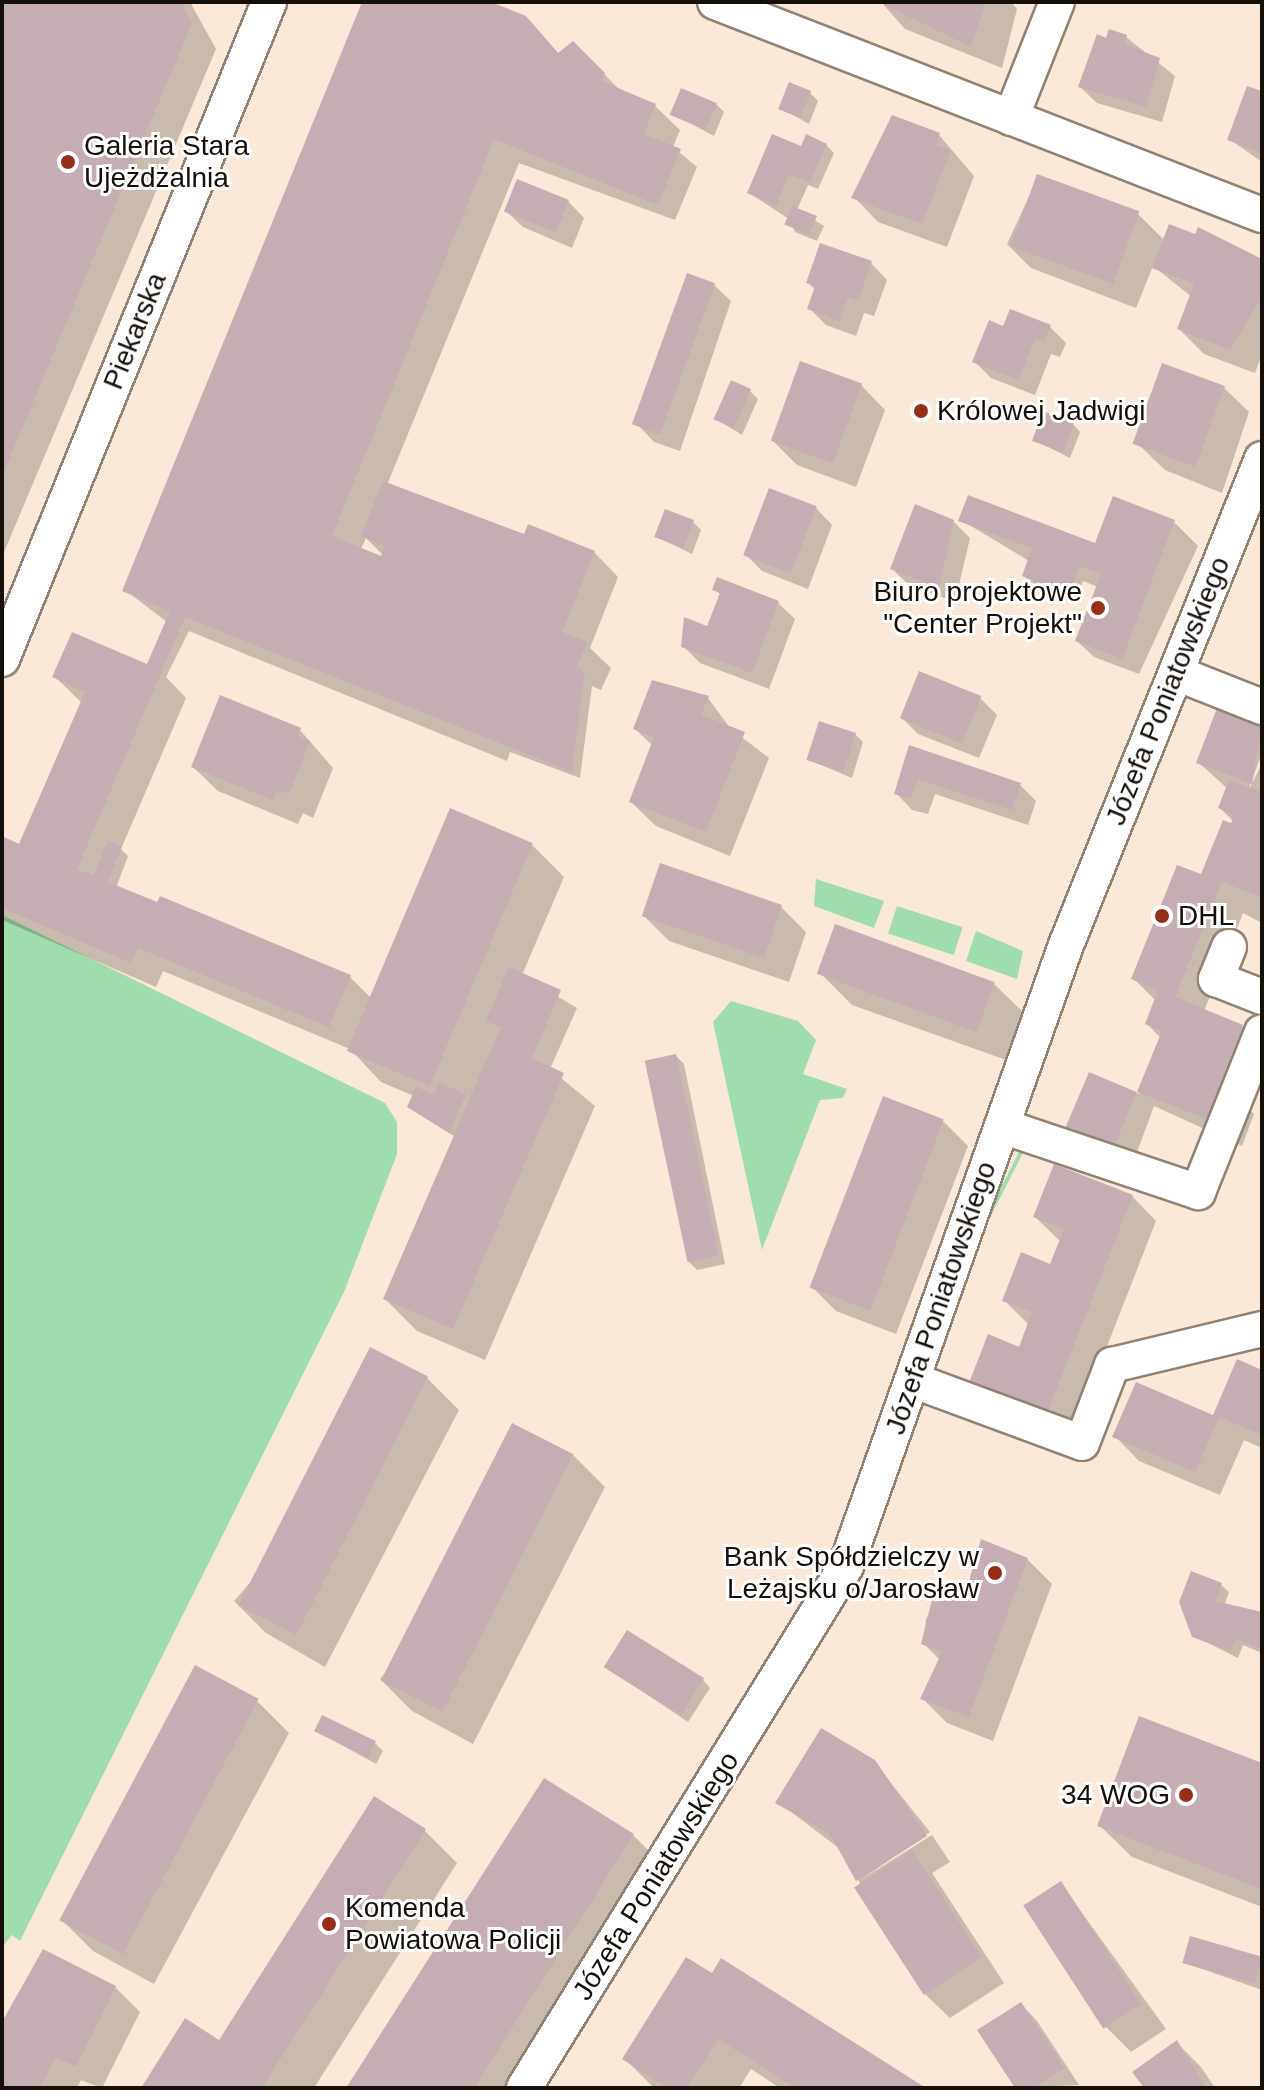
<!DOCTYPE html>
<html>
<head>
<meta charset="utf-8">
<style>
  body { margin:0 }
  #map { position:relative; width:1264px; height:2090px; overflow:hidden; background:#fae9d8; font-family:Arial,sans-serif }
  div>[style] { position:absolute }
  .green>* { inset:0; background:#9fddad; transform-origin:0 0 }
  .shadow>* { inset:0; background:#0003 }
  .building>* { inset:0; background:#c5adb4; transform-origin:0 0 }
  .roads { filter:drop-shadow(2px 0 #918273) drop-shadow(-2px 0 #918273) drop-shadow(0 2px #918273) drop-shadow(0 -2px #918273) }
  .minor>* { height:34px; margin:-17px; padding:0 17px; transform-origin:17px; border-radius:17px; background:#fff }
  .dots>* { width:22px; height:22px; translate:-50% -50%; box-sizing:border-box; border:4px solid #fff; border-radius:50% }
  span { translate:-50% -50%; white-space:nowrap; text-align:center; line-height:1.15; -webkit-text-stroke:6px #fff; paint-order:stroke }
  .poi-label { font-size:28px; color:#150f0a }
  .left { translate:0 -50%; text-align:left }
  .right { translate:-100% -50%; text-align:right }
  .street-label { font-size:28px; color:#150f0a }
  .frame { position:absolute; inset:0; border:4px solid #150f0a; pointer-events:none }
</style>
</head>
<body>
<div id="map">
  <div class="green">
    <i style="clip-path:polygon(816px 879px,884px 901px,874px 928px,814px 906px)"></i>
    <i style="left:897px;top:906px;width:69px;height:29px;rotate:18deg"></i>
    <i style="clip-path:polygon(2px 915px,385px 1103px,397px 1122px,397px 1154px,344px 1292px,20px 1941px,12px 1935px,2px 1947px)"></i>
    <i style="clip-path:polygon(976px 931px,1023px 951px,1017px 979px,966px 961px)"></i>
    <i style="clip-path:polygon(731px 1001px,798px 1021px,816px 1040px,803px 1074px,847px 1089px,843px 1098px,820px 1100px,762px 1250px,713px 1022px)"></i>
    <i style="left:1021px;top:1148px;width:4px;height:220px;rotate:27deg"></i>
  </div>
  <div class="shadow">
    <i style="clip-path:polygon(2px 2px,190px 2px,216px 49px,2px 557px)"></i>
    <i style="clip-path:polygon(evenodd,364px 2px,481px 2px,525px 18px,559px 54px,573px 43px,621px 91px,655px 106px,680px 130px,673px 147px,697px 167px,675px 220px,519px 163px,387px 485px,525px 536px,594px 552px,618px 577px,590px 648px,611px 668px,601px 690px,592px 686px,580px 778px,510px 752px,507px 761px,189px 631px,166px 677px,186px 698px,121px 849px,128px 856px,116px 888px,350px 977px,371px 998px,532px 845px,564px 877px,522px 975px,577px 1008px,550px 1069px,595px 1106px,485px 1360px,417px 1331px,385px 1299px,455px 1137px,410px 1106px,414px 1096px,381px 1082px,350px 1049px,163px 971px,156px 987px,2px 920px,2px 841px,20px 847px,82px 703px,55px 677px,155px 670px,167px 622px,125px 590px,364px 2px,366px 538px,388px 560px,361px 549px,366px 538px)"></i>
    <i style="clip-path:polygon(881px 2px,1011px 2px,1017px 9px,1002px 68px,905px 29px)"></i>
    <i style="clip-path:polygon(1126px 37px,1175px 76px,1162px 122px,1097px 103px,1080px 87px,1107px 40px)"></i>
    <i style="clip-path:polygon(1262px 91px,1262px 162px,1229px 139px)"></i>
    <i style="clip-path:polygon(810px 93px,818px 101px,809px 124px,781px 108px)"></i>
    <i style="clip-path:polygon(716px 104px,724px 112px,714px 136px,673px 114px)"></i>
    <i style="clip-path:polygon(893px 117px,939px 135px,974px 176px,947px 247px,878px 222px,854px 197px)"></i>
    <i style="clip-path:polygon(826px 145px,834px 153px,818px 189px,808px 185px,797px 210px,824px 226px,817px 241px,795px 232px,789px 219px,749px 193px,802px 149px)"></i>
    <i style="clip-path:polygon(1038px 177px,1138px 214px,1165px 241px,1262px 260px,1262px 354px,1255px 373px,1204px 354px,1179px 329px,1192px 297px,1153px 266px,1136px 308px,1031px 268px,1007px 244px)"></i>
    <i style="clip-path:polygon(568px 201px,584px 218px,572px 248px,523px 227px,506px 211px)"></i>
    <i style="clip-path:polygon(871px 263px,887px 280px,874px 316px,864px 313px,856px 336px,826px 325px,809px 308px,816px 290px,808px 283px)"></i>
    <i style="clip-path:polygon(714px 285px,731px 301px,680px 451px,654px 442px,638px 425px)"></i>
    <i style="clip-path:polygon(1050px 327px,1066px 343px,1060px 357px,1051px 354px,1035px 395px,991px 378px,975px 362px,1005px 328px)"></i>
    <i style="clip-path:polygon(861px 385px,885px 410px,856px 487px,797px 465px,772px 440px)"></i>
    <i style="clip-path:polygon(1224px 388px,1249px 412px,1222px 493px,1165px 470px,1140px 446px)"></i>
    <i style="clip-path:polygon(750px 391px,758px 399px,742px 435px,716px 419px)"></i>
    <i style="clip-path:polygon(1073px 424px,1080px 432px,1070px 458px,1034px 440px)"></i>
    <i style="clip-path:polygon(816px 508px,832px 525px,808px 589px,762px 571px,746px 555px)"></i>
    <i style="clip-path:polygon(961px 520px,1096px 545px,1174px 522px,1198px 546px,1139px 674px,1094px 657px,1077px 641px,1098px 587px,1083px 581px,1076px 600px,1032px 583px,1024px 576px,1029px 561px)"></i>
    <i style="clip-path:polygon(953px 521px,970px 538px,955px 602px,909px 585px,892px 569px)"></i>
    <i style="clip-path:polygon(693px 522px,701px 530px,692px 554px,657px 537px)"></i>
    <i style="clip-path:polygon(715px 589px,778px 603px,795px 619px,769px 689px,700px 663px,683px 646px,708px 628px,721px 595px)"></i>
    <i style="clip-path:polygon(708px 698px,730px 728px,769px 758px,730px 856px,656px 826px,631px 802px,653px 746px,635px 729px)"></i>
    <i style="clip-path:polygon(980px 698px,997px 715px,979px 758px,918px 734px,902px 718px)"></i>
    <i style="clip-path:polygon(1219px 710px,1262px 727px,1262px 753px,1247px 793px,1262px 764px,1262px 923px,1243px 913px,1204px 1011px,1242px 1027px,1262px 1047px,1245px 1105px,1254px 1114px,1242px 1146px,1154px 1106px,1132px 1166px,1085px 1148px,1090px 1075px,1139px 1094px,1161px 1038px,1147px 1024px,1156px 1001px,1134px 979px,1210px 880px,1233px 821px,1220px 808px,1228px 789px,1198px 762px)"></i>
    <i style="clip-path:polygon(300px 730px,333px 768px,313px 818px,303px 813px,298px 824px,218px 791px,193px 767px)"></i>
    <i style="clip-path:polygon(855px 734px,863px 742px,852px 778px,809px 760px)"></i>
    <i style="clip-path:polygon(911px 748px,1020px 785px,1036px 801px,1028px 825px,935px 794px,928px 814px,912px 810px,896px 793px)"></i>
    <i style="clip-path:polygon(781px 907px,806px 932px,789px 982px,669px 941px,644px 916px)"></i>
    <i style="clip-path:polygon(820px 973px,993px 983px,1026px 1015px,1009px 1061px,852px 1005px)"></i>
    <i style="clip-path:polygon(676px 1056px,684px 1064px,725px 1264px,697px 1270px,689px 1262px)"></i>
    <i style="clip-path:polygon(884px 1099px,943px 1121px,968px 1146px,896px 1334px,836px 1311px,812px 1287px)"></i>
    <i style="clip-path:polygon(1132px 1196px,1156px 1221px,1070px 1441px,994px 1412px,1029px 1325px,1004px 1300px,1051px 1267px,1061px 1242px,1035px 1217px)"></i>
    <i style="clip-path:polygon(1262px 1372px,1262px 1448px,1244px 1440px,1220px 1495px,1139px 1461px,1115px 1436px,1214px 1417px)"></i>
    <i style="clip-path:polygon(427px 1378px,459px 1410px,325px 1667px,266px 1633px,234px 1601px)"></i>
    <i style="clip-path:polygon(573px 1455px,605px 1487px,473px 1744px,412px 1711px,380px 1679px)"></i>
    <i style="clip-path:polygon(1027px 1559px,1052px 1584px,993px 1741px,947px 1723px,923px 1699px,940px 1660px,924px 1644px,926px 1619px,947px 1583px,968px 1591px)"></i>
    <i style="clip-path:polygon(1221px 1585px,1229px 1592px,1224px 1606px,1262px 1620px,1262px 1653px,1243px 1645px,1238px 1658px,1194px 1636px)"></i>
    <i style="clip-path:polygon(606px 1667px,703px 1680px,710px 1688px,688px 1722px)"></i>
    <i style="clip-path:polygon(257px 1701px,289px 1733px,154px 1984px,93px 1951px,61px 1919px)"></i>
    <i style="clip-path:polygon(316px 1731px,375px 1743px,383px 1751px,376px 1764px)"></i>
    <i style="clip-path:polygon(874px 1762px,930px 1832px,862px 1879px,932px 1835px,950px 1862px,932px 1873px,1004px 1983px,950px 2018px,925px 1994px,840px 1849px,778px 1802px)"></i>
    <i style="clip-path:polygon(1262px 1766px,1262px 1907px,1132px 1857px,1099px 1825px)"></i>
    <i style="clip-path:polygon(374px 1798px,425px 1831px,457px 1863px,314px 2088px,144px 2088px,220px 2043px)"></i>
    <i style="clip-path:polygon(633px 1835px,665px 1867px,526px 2088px,349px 2088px)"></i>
    <i style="clip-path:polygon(1061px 1884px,1166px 2029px,1131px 2052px,1106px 2027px)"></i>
    <i style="clip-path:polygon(1262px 1958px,1262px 1990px,1185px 1963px)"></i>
    <i style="clip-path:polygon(687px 1960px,923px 2088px,780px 2088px,751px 2069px,739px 2088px,654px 2088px,624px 2058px)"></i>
    <i style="clip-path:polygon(115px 1987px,140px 2012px,102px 2088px,81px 2080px,77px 2088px,2px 2088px,2px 2024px)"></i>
    <i style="clip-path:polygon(1021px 2004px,1037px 2021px,1079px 2085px,1017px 2088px)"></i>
    <i style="clip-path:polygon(1177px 2043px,1201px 2067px,1215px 2088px,1148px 2088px)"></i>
  </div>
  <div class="building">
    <i style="clip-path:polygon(2px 2px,181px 2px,192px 23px,2px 476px)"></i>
    <i style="clip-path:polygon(362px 2px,491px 2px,526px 16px,558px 53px,573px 41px,605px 73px,601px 81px,656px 104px,644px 134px,681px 149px,658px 205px,494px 139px,332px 536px,381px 556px,385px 546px,361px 536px,383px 481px,524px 534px,528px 524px,595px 551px,562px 632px,587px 642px,577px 667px,585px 672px,572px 772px,185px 617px,77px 869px,93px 876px,108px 841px,122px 846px,108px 882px,157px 902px,160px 896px,351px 975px,329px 1027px,138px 948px,131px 963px,2px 908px,2px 836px,19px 844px,85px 692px,52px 677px,72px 632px,147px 664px,170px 611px,122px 591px)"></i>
    <i style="clip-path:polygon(879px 2px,986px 2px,971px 47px)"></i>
    <i style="clip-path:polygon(1109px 29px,1127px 35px,1124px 44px,1160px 58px,1146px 107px,1078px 87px,1097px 34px,1106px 38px)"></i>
    <i style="left:789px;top:82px;width:24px;height:29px;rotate:22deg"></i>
    <i style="clip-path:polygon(1247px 86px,1262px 91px,1262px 153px,1227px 140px)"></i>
    <i style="left:681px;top:88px;width:39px;height:29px;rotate:23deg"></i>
    <i style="clip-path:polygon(892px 115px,940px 133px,936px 145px,951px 150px,922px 224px,851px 198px)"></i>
    <i style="clip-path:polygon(772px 134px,801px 146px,806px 134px,827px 144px,810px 183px,789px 174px,776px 206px,747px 193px)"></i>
    <i style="left:1037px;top:174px;width:109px;height:77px;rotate:20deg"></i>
    <i style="left:517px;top:179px;width:56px;height:35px;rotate:22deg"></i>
    <i style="left:792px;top:206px;width:27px;height:20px;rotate:22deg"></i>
    <i style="clip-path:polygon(1169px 224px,1195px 234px,1198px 227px,1262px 259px,1262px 297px,1230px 350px,1177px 329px,1194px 284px,1152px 268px)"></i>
    <i style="clip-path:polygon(820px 243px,872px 261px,858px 301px,848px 297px,840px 321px,807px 309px,815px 286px,806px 283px)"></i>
    <i style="left:687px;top:273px;width:30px;height:161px;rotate:20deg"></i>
    <i style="clip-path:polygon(1010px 309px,1051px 325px,1044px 342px,1035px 339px,1018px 380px,972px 362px,989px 320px,1003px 326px)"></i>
    <i style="left:800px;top:361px;width:66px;height:85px;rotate:20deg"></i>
    <i style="left:1162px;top:363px;width:67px;height:86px;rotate:20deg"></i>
    <i style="left:731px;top:380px;width:22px;height:43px;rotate:24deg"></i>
    <i style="left:1043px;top:411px;width:33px;height:32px;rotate:20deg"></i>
    <i style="left:769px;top:488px;width:51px;height:72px;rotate:21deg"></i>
    <i style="clip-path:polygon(968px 495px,1095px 543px,1113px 496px,1175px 520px,1122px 659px,1075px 641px,1101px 574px,1079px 566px,1069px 593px,1022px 576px,1032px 548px,958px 521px)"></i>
    <i style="clip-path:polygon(915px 504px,954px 520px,939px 587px,890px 569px)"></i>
    <i style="left:665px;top:509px;width:31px;height:30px;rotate:21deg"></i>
    <i style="clip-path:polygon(717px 577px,779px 601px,752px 673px,681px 647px,684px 617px,707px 626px,720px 593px,712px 590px)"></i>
    <i style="left:919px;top:671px;width:67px;height:51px;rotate:22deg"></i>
    <i style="clip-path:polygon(652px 680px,709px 696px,701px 715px,745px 732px,706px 832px,629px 802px,654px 737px,633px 729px)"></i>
    <i style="clip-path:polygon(220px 695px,301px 728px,298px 736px,310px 741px,289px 794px,278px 790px,273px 800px,191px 767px)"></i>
    <i style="clip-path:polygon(1217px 708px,1262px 725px,1252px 784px,1196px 763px)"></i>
    <i style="left:819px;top:721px;width:39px;height:41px;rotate:18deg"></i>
    <i style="clip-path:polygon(909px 745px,1021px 783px,1012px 810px,918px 779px,911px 799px,894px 794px)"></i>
    <i style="clip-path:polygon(1229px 780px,1262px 792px,1262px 897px,1222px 882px,1175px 997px,1243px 1025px,1220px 1083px,1231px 1088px,1217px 1123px,1137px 1092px,1162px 1031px,1145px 1024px,1158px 990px,1131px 979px,1177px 865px,1201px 874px,1223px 820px,1231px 823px,1234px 815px,1218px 808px)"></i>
    <i style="left:450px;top:808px;width:90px;height:264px;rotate:23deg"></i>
    <i style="left:660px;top:863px;width:129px;height:56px;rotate:19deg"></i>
    <i style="left:835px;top:924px;width:170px;height:53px;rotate:20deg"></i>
    <i style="clip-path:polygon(509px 967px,561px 990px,532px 1058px,564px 1073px,453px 1329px,383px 1299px,501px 1027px,486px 1021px)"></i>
    <i style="left:676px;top:1054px;width:206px;height:32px;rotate:78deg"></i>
    <i style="left:1089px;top:1072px;width:52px;height:64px;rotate:23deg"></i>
    <i style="clip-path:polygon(439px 1083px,466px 1094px,449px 1133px,407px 1107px,416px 1087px,435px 1094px)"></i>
    <i style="left:883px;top:1096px;width:65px;height:205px;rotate:21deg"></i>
    <i style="clip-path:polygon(1054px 1164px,1133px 1195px,1045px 1418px,967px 1388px,988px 1334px,1019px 1347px,1032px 1312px,1002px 1301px,1021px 1252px,1050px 1264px,1064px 1229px,1033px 1217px)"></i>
    <i style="left:370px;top:1347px;width:65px;height:290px;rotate:27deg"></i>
    <i style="clip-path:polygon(1237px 1359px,1262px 1370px,1262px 1435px,1219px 1417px,1195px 1472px,1112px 1437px,1136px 1382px,1213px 1415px)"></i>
    <i style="left:512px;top:1423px;width:69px;height:289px;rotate:27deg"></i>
    <i style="clip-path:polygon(981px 1539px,1028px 1558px,969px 1717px,920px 1699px,942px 1652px,921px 1644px,932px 1600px,938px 1603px,946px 1581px,967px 1588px)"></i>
    <i style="clip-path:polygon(1191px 1571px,1222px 1583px,1215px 1601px,1262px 1612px,1262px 1649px,1235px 1639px,1230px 1651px,1192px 1637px,1179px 1602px)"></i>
    <i style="left:627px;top:1630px;width:91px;height:44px;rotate:32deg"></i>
    <i style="left:195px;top:1665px;width:72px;height:289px;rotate:28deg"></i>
    <i style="left:322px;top:1715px;width:60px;height:18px;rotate:26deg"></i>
    <i style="clip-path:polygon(1139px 1716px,1262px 1763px,1262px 1889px,1097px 1826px)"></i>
    <i style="clip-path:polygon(821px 1728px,875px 1760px,927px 1836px,856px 1881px,830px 1834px,775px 1803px)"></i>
    <i style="clip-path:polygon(544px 1778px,634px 1834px,474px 2088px,346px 2088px)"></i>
    <i style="clip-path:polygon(374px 1796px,426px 1829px,262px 2088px,141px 2088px,185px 2018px,219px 2040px)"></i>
    <i style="left:912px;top:1850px;width:128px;height:69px;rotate:57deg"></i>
    <i style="left:1061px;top:1881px;width:147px;height:45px;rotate:57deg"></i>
    <i style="left:1190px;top:1936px;width:75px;height:28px;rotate:16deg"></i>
    <i style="clip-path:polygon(43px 1949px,116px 1986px,76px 2067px,56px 2057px,40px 2088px,2px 2088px,2px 2022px)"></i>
    <i style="clip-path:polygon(686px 1957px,712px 1973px,721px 1958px,926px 2088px,796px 2088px,718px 2039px,687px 2088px,668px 2088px,622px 2059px)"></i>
    <i style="clip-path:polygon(1021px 2002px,1064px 2068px,1034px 2088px,1015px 2088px,977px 2030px)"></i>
    <i style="clip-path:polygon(1177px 2040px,1206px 2088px,1144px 2088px,1132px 2072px)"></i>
  </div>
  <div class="roads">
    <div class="minor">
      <i style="left:715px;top:2px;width:587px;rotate:21.28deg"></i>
      <i style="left:1011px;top:118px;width:125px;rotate:-68.4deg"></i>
      <i style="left:2px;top:659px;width:709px;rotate:-67.88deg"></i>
      <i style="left:1176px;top:673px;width:92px;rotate:21.6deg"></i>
      <i style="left:1229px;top:947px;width:35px;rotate:112deg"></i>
      <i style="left:1216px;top:979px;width:49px;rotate:21.4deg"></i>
      <i style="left:1002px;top:1126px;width:207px;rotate:18.6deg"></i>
      <i style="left:1198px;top:1192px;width:172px;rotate:-68.2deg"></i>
      <i style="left:912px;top:1380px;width:181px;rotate:20.3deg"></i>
      <i style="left:1082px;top:1443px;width:84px;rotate:-69deg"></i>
      <i style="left:1112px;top:1365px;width:154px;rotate:-13.5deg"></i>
      <i style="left:524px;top:2088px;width:613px;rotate:-58.33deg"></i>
      <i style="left:846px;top:1566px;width:659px;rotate:-70.49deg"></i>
      <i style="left:1066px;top:945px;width:524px;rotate:-68.04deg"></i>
    </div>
  </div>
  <div class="dots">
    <i style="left:68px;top:162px;background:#972e18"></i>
    <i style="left:921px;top:411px;background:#972e18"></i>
    <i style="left:1098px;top:608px;background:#972e18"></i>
    <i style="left:1162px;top:916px;background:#972e18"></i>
    <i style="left:995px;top:1573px;background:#972e18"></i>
    <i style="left:1186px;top:1795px;background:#972e18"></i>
    <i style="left:329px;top:1924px;background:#972e18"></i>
  </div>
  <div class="poi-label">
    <span class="left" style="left:84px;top:162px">Galeria Stara<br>Ujeżdżalnia</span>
    <span class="left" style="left:937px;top:411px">Królowej Jadwigi</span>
    <span class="right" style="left:1082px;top:608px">Biuro projektowe<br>"Center Projekt"</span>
    <span class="left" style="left:1178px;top:916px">DHL</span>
    <span class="right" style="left:979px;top:1573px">Bank Spółdzielczy w<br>Leżajsku o/Jarosław</span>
    <span class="right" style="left:1170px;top:1795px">34 WOG</span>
    <span class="left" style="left:345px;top:1924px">Komenda<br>Powiatowa Policji</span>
  </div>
  <div class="street-label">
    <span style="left:135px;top:331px;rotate:-68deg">Piekarska</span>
    <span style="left:1168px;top:691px;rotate:-68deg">Józefa Poniatowskiego</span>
    <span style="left:941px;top:1298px;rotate:-71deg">Józefa Poniatowskiego</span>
    <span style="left:656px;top:1876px;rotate:-58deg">Józefa Poniatowskiego</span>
  </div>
  <div class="frame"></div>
</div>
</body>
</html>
